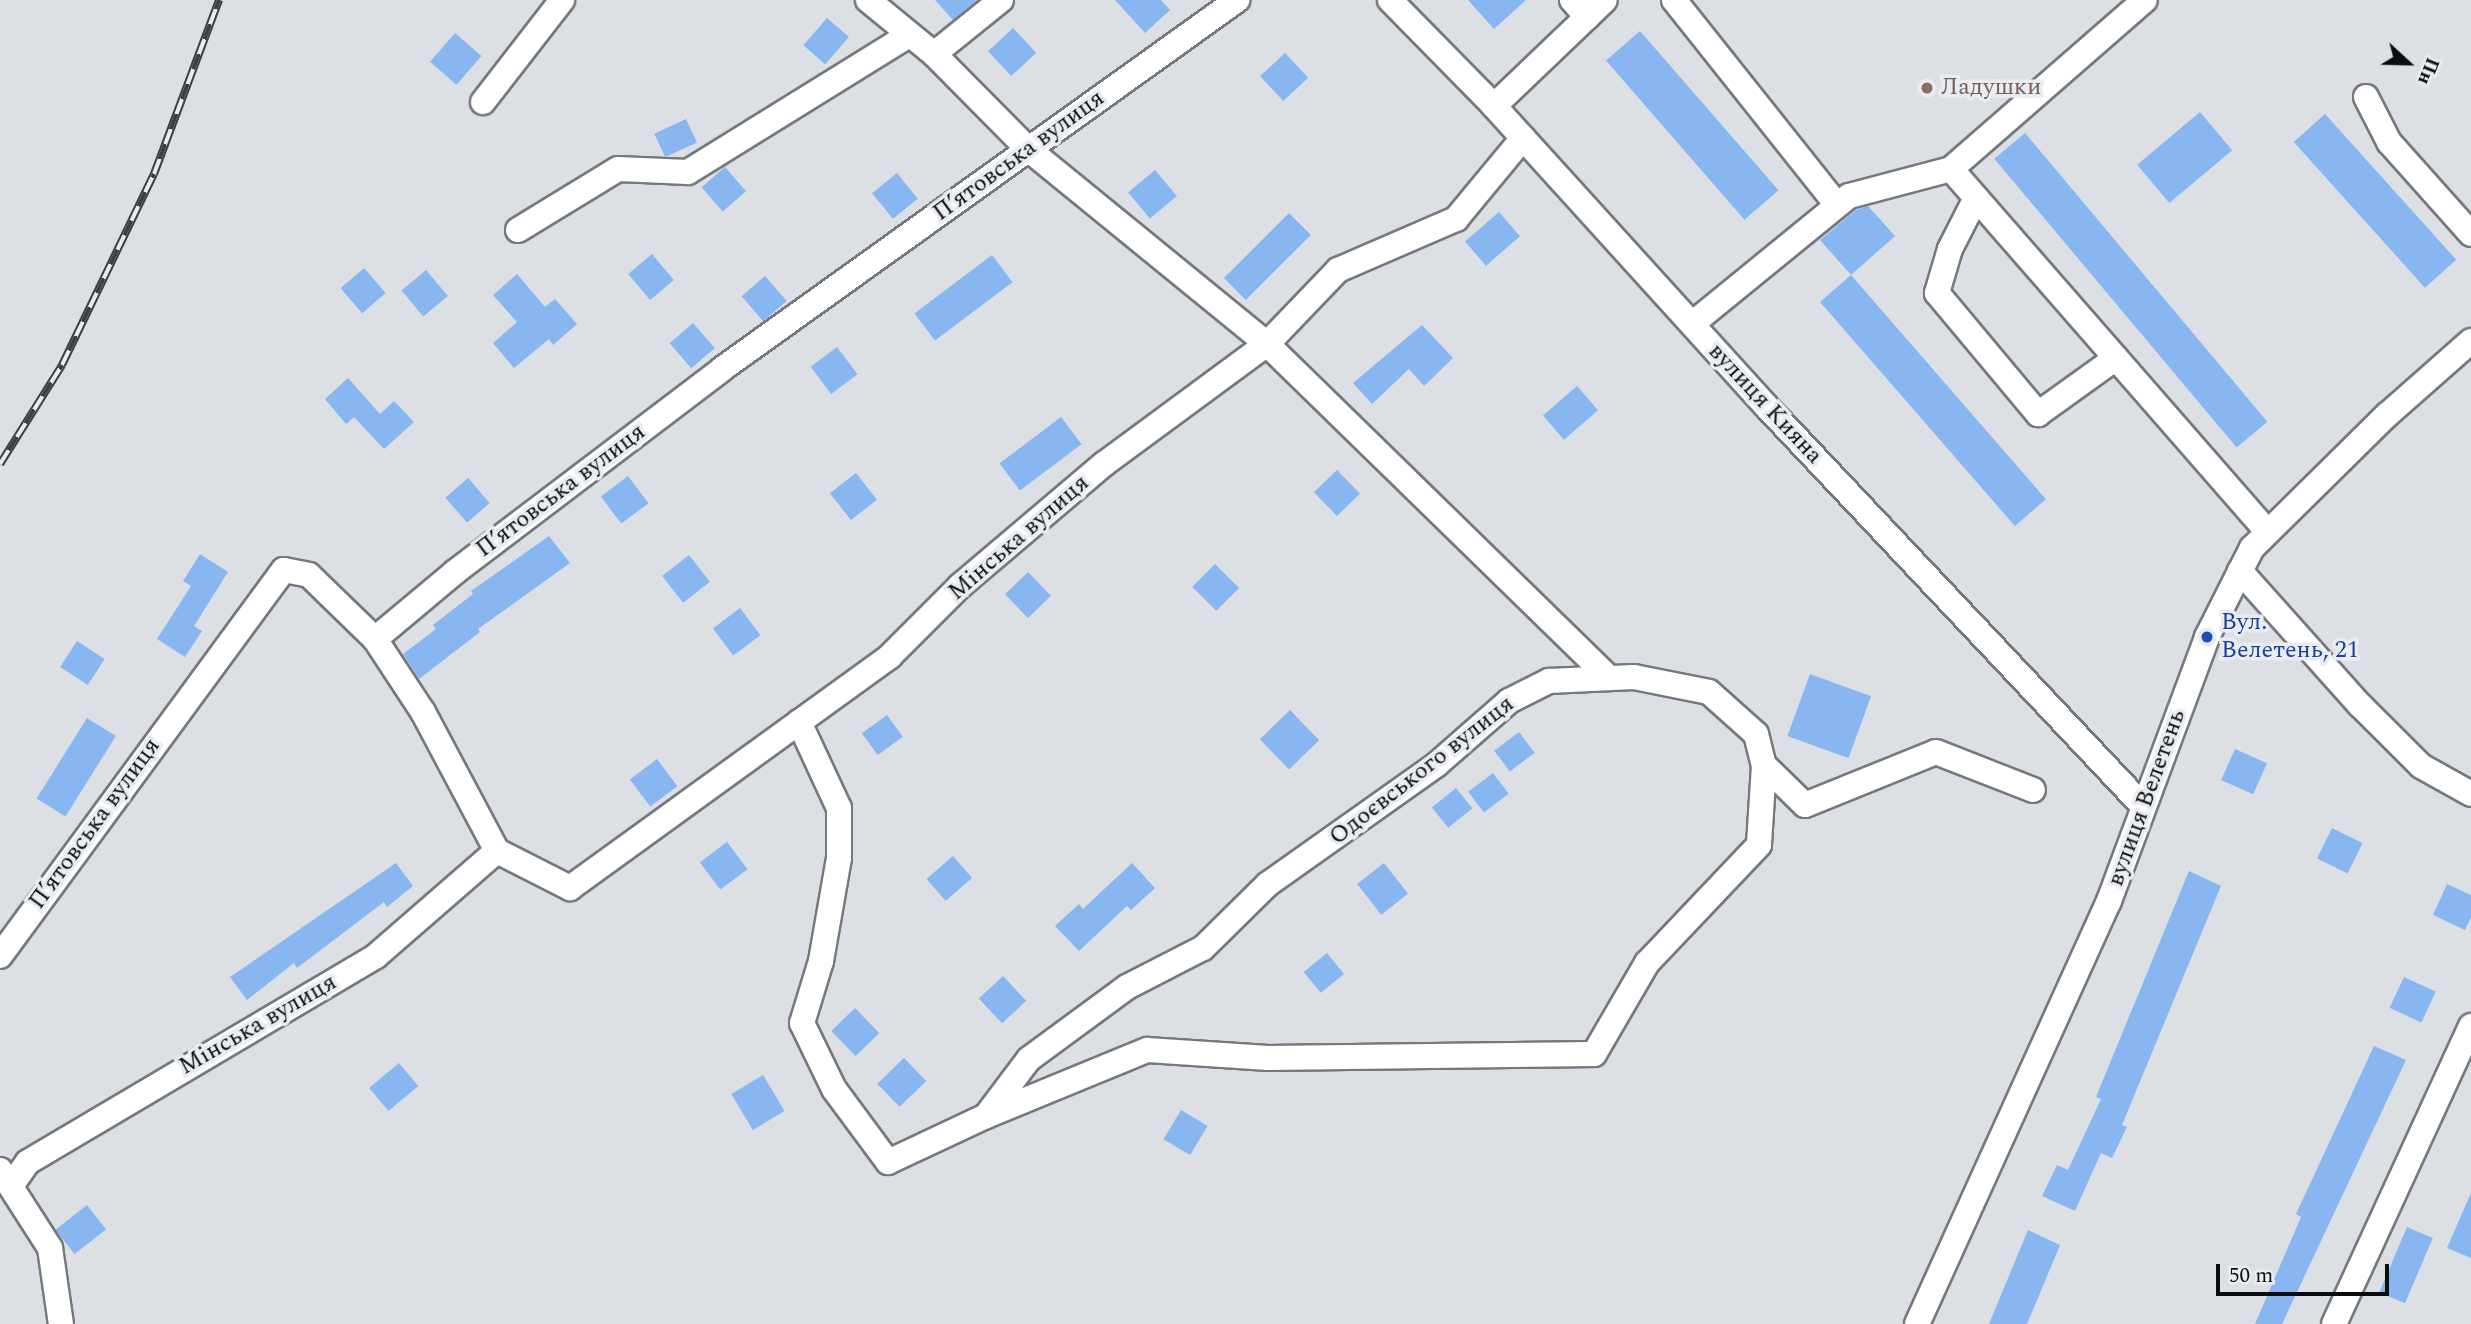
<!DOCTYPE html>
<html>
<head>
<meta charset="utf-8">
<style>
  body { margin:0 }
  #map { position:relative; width:2471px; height:1324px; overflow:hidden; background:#dcdfe4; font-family:Spectral,serif }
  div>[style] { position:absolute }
  .building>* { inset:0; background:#88b6f1; transform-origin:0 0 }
  .roads { filter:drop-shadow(2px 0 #75787c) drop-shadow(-2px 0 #75787c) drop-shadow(0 2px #75787c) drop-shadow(0 -2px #75787c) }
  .minor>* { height:24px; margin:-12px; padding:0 12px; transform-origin:12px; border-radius:12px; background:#fff }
  .rail>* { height:8px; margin-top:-4px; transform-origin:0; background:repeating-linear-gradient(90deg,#e9ecf1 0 16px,#3e3f41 0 32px); box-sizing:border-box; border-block:2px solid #3e3f41 }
  .dots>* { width:19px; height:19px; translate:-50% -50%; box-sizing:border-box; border:4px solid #e9ecf1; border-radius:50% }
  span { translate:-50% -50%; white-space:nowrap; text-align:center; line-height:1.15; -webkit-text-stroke:7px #e9ecf1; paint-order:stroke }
  .education-label { font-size:24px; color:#785e54 }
  .left { translate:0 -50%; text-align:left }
  .street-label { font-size:24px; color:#0b0c0d }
  .transit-label { font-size:24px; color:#164399 }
  .north { position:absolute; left:2373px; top:28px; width:70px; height:70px; -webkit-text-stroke:5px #e9ecf1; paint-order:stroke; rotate:112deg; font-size:19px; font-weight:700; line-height:28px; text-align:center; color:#0b0c0d }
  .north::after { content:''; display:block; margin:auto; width:24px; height:32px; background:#0b0c0d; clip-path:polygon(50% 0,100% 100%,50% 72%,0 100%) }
  .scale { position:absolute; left:2216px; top:1264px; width:173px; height:32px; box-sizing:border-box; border:4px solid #0b0c0d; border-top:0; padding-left:9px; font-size:21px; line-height:24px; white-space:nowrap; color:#0b0c0d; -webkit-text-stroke:5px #e9ecf1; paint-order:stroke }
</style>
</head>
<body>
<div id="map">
  <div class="building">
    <i style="clip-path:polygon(935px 0,977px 0,953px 20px)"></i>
    <i style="clip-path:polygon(1115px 0,1161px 0,1170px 10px,1145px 33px)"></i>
    <i style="clip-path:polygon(1468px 0,1526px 0,1494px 29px)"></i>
    <i style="left:827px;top:18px;width:29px;height:36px;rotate:41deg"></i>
    <i style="left:1013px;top:28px;width:34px;height:34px;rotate:47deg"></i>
    <i style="left:1640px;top:31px;width:211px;height:45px;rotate:49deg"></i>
    <i style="left:455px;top:33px;width:35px;height:38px;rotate:41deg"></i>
    <i style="left:1285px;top:53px;width:34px;height:34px;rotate:47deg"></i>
    <i style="left:2200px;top:112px;width:50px;height:82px;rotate:50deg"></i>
    <i style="left:2325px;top:114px;width:196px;height:42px;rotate:48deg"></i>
    <i style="left:686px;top:119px;width:26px;height:35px;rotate:65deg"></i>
    <i style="left:2025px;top:133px;width:377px;height:40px;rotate:50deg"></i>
    <i style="left:725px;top:167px;width:32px;height:31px;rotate:49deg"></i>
    <i style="left:1155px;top:170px;width:34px;height:35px;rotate:50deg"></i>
    <i style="left:897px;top:173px;width:33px;height:32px;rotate:51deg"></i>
    <i style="clip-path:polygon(1868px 206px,1895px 236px,1851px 275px,1820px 240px,1856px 210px)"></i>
    <i style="left:1499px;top:212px;width:32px;height:45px;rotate:49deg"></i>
    <i style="left:1289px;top:213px;width:31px;height:92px;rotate:45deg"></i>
    <i style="left:652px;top:254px;width:34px;height:31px;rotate:50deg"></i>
    <i style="left:992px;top:255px;width:34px;height:97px;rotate:53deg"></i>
    <i style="left:364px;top:268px;width:33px;height:31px;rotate:49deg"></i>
    <i style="left:426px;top:270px;width:34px;height:32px;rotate:50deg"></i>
    <i style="clip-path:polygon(517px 274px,545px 307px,555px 299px,577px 324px,553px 345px,549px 339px,514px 368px,493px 343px,517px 322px,493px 295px)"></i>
    <i style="left:1851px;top:275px;width:297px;height:41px;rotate:49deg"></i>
    <i style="left:765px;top:276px;width:33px;height:31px;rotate:49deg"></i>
    <i style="left:693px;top:323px;width:33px;height:31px;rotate:49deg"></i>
    <i style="clip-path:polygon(1422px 325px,1453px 358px,1424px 386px,1409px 369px,1372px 404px,1353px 383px)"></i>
    <i style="left:837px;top:347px;width:34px;height:33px;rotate:53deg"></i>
    <i style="clip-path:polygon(348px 378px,380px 414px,394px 401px,414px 422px,384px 449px,354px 417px,346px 424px,325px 399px)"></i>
    <i style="left:1577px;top:386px;width:32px;height:45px;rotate:49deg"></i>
    <i style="left:1061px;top:417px;width:34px;height:77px;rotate:53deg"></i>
    <i style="left:1337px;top:470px;width:33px;height:32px;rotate:46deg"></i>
    <i style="left:856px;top:473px;width:34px;height:33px;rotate:52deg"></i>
    <i style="left:628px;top:476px;width:34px;height:34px;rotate:53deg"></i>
    <i style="left:468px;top:478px;width:33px;height:30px;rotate:49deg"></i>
    <i style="clip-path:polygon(549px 536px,570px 563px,478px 629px,480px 632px,419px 679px,403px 654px,436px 629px,433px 625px,473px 594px,471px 591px)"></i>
    <i style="clip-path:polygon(200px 554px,228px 572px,194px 626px,202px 631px,185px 657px,157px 639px,191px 586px,183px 581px)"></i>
    <i style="left:689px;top:555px;width:34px;height:34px;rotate:52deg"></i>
    <i style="left:1215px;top:564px;width:34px;height:32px;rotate:45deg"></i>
    <i style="left:1028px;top:572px;width:33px;height:32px;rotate:46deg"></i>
    <i style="left:740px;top:608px;width:34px;height:34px;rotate:53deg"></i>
    <i style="left:77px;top:641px;width:33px;height:31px;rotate:33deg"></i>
    <i style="left:1810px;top:674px;width:65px;height:66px;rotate:20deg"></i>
    <i style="left:1290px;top:710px;width:42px;height:42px;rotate:46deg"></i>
    <i style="left:887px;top:715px;width:27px;height:31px;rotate:54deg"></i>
    <i style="left:87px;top:718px;width:34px;height:95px;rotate:32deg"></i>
    <i style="left:1519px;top:732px;width:26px;height:31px;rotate:53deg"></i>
    <i style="left:2235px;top:749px;width:35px;height:34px;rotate:24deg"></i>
    <i style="left:657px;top:759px;width:34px;height:34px;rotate:53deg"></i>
    <i style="left:1493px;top:773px;width:26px;height:31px;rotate:53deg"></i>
    <i style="left:1456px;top:788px;width:26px;height:31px;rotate:51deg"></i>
    <i style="left:2332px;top:828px;width:34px;height:34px;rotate:26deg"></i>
    <i style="left:727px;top:842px;width:34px;height:34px;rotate:53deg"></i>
    <i style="left:953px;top:856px;width:29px;height:35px;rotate:49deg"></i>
    <i style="clip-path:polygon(396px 863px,413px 886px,387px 907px,384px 902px,297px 968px,294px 963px,247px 1000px,230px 977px)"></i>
    <i style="clip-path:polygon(1132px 863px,1155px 888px,1131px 910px,1127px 906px,1079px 951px,1055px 926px,1079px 904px,1083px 909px)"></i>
    <i style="left:1384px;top:863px;width:39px;height:34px;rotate:52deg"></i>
    <i style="clip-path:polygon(2189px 871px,2221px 886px,2122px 1125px,2127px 1127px,2112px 1158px,2101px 1153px,2075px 1211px,2042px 1196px,2057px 1165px,2068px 1170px,2101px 1099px,2096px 1097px)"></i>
    <i style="clip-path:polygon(2447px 884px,2471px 895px,2471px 917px,2465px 930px,2433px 915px)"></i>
    <i style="left:1327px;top:953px;width:27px;height:30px;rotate:51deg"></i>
    <i style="left:1003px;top:976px;width:34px;height:33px;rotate:47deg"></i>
    <i style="left:2404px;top:977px;width:35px;height:34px;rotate:25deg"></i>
    <i style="left:855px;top:1008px;width:35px;height:33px;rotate:46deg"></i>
    <i style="clip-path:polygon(2374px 1046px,2406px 1060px,2282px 1324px,2255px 1324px,2301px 1217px,2296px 1214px)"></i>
    <i style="left:904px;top:1058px;width:32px;height:37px;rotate:46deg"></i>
    <i style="left:399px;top:1063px;width:30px;height:39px;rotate:50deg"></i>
    <i style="left:763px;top:1075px;width:42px;height:37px;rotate:59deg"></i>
    <i style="left:1181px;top:1110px;width:31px;height:34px;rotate:31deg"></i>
    <i style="clip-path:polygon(2471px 1193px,2471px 1258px,2447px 1248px)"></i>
    <i style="left:87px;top:1205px;width:31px;height:40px;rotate:52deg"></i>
    <i style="left:2407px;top:1227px;width:28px;height:71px;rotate:23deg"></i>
    <i style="clip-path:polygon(2028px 1230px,2060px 1245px,2035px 1305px,2027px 1324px,1989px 1324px)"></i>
  </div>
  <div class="roads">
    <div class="minor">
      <i style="left:868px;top:0;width:85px;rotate:39.3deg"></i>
      <i style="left:934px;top:54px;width:134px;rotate:45.3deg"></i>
      <i style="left:1028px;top:149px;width:308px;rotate:39.2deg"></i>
      <i style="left:1267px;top:344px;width:478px;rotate:44.3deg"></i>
      <i style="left:1390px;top:0;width:148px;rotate:45.5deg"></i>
      <i style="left:1494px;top:106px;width:406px;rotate:47.8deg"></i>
      <i style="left:1767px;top:407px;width:548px;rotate:46.7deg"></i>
      <i style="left:1572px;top:0;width:23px;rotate:49deg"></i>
      <i style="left:1674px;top:0;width:262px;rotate:51.5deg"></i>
      <i style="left:934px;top:54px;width:86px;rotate:-38.9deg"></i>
      <i style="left:2366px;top:97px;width:51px;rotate:62.9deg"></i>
      <i style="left:2389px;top:142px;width:123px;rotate:48.3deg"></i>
      <i style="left:483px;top:102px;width:129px;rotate:-52.2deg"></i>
      <i style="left:1494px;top:106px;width:153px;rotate:-43.7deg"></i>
      <i style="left:1951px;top:169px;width:479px;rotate:48.9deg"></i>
      <i style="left:1976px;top:198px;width:57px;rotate:117deg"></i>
      <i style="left:1950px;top:249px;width:46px;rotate:106.5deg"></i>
      <i style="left:1937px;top:293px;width:158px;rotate:50.1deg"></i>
      <i style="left:2038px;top:414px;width:96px;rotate:-35.7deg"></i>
      <i style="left:518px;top:230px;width:117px;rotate:-31.4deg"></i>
      <i style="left:618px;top:169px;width:70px;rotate:2.5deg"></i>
      <i style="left:688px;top:172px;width:258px;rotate:-31.8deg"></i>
      <i style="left:1692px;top:324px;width:203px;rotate:-39.2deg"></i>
      <i style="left:1849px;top:196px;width:106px;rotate:-14.8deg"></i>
      <i style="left:1951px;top:169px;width:257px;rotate:-41.1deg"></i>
      <i style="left:2240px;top:571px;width:180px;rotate:48.2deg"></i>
      <i style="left:2360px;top:705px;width:86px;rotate:45deg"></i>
      <i style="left:2421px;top:766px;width:57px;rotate:29.2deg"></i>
      <i style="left:375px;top:639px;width:104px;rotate:-39.9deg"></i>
      <i style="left:455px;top:572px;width:335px;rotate:-37.2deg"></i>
      <i style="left:722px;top:369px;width:634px;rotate:-35.62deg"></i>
      <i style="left:799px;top:722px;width:95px;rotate:65.1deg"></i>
      <i style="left:839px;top:808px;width:50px;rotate:90deg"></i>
      <i style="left:839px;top:858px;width:105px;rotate:99.9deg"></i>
      <i style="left:821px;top:961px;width:65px;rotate:107deg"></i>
      <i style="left:802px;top:1023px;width:73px;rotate:64.1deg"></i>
      <i style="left:834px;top:1089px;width:91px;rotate:53.5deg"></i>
      <i style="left:888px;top:1162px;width:108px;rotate:-25.1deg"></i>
      <i style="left:986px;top:1116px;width:71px;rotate:-53deg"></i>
      <i style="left:1029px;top:1059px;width:122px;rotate:-36.3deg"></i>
      <i style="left:1127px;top:987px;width:85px;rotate:-27.2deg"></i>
      <i style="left:1203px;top:948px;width:91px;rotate:-44.6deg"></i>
      <i style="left:1268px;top:884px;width:206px;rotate:-35.3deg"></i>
      <i style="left:1436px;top:765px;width:97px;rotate:-41.2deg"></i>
      <i style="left:1509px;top:701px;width:45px;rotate:-26.6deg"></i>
      <i style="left:1549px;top:681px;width:85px;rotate:-2.7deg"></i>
      <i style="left:1634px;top:677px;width:76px;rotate:11.3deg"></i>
      <i style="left:1709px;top:692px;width:63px;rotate:41.8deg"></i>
      <i style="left:1756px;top:734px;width:32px;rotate:76deg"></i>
      <i style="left:1764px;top:765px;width:80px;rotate:93.6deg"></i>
      <i style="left:1759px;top:845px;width:163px;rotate:133.5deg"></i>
      <i style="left:1647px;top:963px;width:105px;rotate:120.2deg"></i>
      <i style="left:1594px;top:1054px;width:326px;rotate:179.3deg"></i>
      <i style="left:1268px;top:1058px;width:121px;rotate:-176.2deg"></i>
      <i style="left:1147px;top:1050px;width:174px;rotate:157.7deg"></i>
      <i style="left:1764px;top:765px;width:57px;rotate:44.3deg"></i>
      <i style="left:1805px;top:805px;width:141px;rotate:-22deg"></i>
      <i style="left:1936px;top:752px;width:104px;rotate:21.4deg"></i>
      <i style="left:0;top:956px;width:479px;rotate:-53.7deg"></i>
      <i style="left:284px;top:570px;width:25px;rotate:11deg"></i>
      <i style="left:309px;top:575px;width:92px;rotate:44.1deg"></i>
      <i style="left:375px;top:639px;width:87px;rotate:56.7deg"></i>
      <i style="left:423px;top:712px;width:157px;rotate:62deg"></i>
      <i style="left:497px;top:851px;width:82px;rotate:26.9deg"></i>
      <i style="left:570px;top:888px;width:395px;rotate:-35.9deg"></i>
      <i style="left:890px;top:656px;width:99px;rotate:-45deg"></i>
      <i style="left:960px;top:586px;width:189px;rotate:-40.3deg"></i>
      <i style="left:1104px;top:464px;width:202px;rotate:-36.4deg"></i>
      <i style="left:1267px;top:344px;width:103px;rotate:-46.2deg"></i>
      <i style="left:1338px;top:270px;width:129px;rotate:-23.4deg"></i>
      <i style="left:1456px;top:219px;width:105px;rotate:-50.4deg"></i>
      <i style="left:0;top:1170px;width:93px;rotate:57.3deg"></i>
      <i style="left:50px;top:1248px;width:77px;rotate:81.8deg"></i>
      <i style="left:11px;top:1186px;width:29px;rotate:-55deg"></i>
      <i style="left:28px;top:1162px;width:404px;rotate:-30.6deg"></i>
      <i style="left:376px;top:956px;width:160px;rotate:-41deg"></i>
      <i style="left:1917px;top:1324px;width:465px;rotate:-65.6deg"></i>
      <i style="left:2109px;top:901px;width:282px;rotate:-69.6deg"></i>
      <i style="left:2207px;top:637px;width:100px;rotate:-63.2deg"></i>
      <i style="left:2252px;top:548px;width:190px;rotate:-44.6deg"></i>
      <i style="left:2387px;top:415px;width:112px;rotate:-41.4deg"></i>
      <i style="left:2334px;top:1324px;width:328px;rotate:-65.3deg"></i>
    </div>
  </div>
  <div class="rail">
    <i style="left:0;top:464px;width:117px;rotate:-57.9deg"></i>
    <i style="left:62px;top:365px;width:212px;rotate:-64.3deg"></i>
    <i style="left:154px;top:174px;width:186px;rotate:-69.5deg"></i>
  </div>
  <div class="dots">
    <i style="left:1927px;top:88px;background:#8d6e63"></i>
    <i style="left:2207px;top:637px;background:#1a4fb4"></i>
  </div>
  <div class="education-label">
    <span class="left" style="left:1941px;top:88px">Ладушки</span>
  </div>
  <div class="street-label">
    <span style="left:1019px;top:156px;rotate:-36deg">П’ятовська вулиця</span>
    <span style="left:1765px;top:404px;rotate:47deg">вулиця Кияна</span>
    <span style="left:561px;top:491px;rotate:-37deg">П’ятовська вулиця</span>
    <span style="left:1019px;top:538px;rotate:-41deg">Мінська вулиця</span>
    <span style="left:1422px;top:771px;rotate:-38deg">Одоєвського вулиця</span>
    <span style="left:2147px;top:798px;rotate:-70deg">вулиця Велетень</span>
    <span style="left:95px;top:824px;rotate:-54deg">П’ятовська вулиця</span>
    <span style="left:258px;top:1025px;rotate:-30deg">Мінська вулиця</span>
  </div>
  <div class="transit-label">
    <span class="left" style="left:2221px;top:637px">Вул.<br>Велетень, 21</span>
  </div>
  <div class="north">Пн</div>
  <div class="scale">50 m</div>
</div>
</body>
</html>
